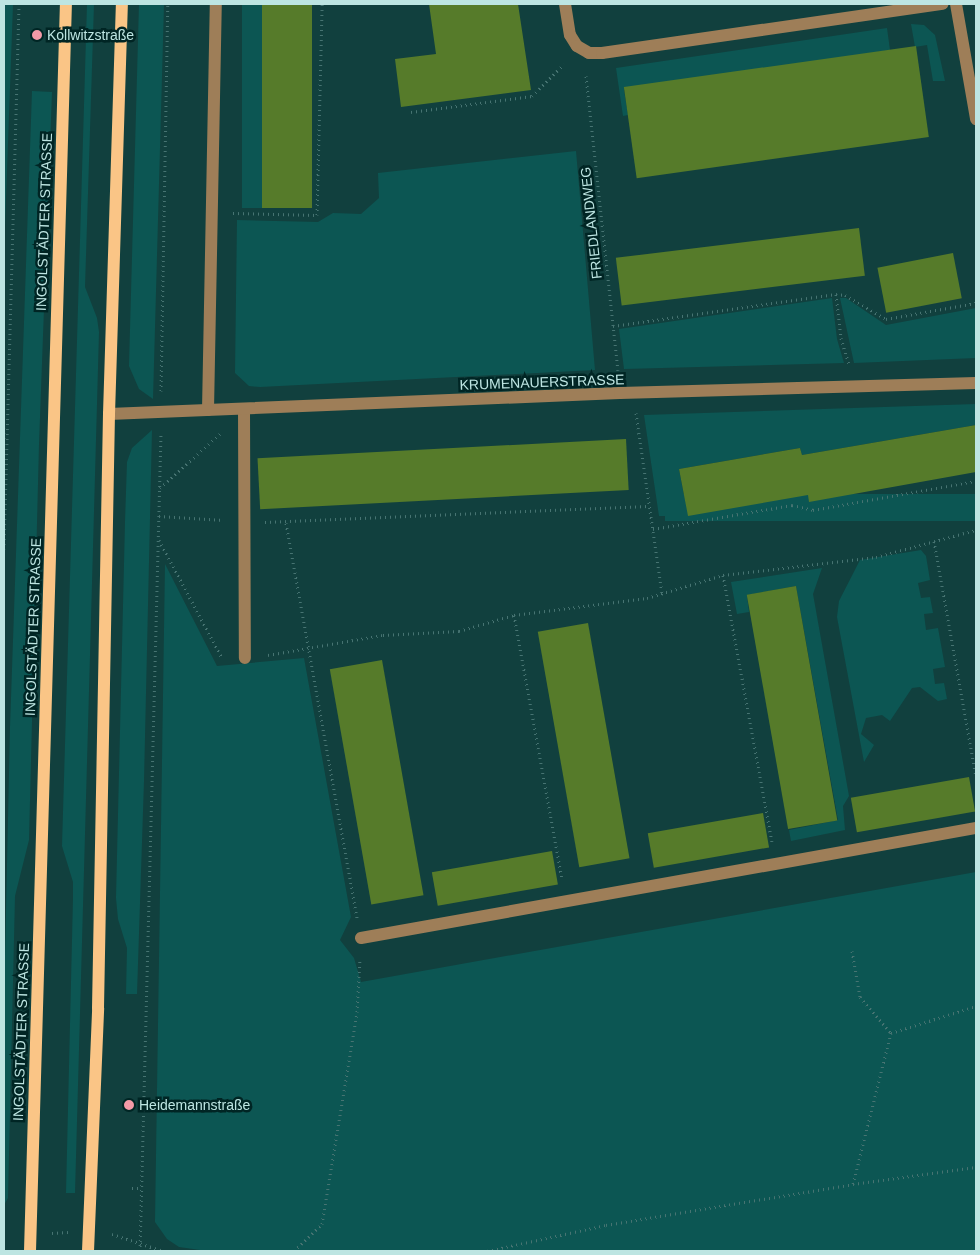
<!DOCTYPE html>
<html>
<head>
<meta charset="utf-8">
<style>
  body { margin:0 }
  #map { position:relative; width:980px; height:1255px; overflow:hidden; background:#11403e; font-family:Arial,sans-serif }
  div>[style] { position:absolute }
  .green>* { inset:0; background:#0c5653; transform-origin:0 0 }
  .building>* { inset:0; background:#567b2a; transform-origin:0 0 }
  .path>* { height:3px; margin-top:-1.5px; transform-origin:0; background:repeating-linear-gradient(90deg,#477472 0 1px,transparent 0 5px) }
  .minor>* { height:12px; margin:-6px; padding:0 6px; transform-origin:6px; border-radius:6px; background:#9e7e58 }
  .major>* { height:12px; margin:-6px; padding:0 6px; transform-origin:6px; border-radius:6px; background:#fac586 }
  .dots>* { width:14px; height:14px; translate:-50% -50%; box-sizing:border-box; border:2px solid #002524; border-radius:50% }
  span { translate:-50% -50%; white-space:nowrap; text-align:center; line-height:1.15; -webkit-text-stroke:5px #002524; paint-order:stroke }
  .poi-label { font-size:14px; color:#bde5e2 }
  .left { translate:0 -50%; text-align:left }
  .street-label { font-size:14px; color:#bde5e2 }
  .frame { position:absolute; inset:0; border:5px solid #bde5e2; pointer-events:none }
</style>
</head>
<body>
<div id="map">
  <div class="green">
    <i style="clip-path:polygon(4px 4px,13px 4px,4px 254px)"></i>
    <i style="clip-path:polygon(87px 4px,94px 4px,85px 287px,97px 318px,99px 332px,75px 1193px,66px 1193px,73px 898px,73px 882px,62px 846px)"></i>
    <i style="clip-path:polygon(139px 4px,164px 4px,153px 399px,139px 389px,129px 366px)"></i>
    <i style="left:242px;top:4px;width:20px;height:204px"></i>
    <i style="clip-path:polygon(911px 24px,924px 25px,935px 35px,945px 81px,933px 81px,927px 45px,915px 47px)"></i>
    <i style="clip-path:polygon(887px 28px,890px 50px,624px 90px,628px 115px,623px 116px,616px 68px)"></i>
    <i style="clip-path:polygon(32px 91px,52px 92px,39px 444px,29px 840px,15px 896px,8px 1198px,4px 1205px,4px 1002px,10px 727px)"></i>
    <i style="clip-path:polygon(576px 151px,595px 370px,260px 387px,249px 386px,235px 373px,237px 220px,318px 222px,333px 213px,361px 214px,379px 198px,378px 173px)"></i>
    <i style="clip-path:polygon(832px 298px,837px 339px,844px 363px,624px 369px,619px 329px)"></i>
    <i style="clip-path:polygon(840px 298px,846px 298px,886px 325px,976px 308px,976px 358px,854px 363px)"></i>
    <i style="clip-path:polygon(976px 404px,976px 425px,802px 455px,800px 448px,679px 469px,688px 516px,659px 516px,644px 415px)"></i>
    <i style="clip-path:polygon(152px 430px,144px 781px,137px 994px,126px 994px,127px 948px,118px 919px,116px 898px,125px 522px,127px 462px,132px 448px)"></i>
    <i style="left:976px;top:494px;width:27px;height:311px;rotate:90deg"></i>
    <i style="clip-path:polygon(921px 550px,926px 556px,930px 580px,918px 583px,921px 598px,930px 597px,933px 613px,924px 614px,926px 630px,938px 628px,945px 667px,933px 669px,935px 684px,944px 683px,947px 699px,938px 701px,920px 687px,912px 688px,890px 721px,882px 715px,866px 718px,861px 734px,874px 745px,864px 762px,837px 617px,839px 601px,860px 560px)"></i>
    <i style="clip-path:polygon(165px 564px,217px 666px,304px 658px,351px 917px,340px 940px,354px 958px,361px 982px,976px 872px,976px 1251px,207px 1251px,179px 1247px,167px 1239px,155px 1222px)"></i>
    <i style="clip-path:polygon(822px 568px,813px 594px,849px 796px,843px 806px,845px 830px,791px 841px,789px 830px,838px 820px,796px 586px,747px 595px,749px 612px,737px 614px,731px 582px)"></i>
  </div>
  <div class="building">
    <i style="left:262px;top:4px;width:50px;height:204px"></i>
    <i style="clip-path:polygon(429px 4px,518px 4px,531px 90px,401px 107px,395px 59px,436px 54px)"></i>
    <i style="left:916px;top:46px;width:92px;height:295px;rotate:82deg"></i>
    <i style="left:859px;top:228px;width:48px;height:245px;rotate:83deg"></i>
    <i style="left:953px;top:253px;width:46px;height:77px;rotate:79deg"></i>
    <i style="clip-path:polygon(976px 425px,976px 472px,809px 502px,808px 495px,688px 516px,679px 469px,800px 448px,802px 455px)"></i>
    <i style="left:626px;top:439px;width:51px;height:369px;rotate:87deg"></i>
    <i style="left:796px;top:586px;width:238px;height:50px;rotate:80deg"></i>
    <i style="left:588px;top:623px;width:239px;height:51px;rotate:80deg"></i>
    <i style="left:382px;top:660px;width:239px;height:53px;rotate:80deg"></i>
    <i style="left:969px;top:777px;width:35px;height:120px;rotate:80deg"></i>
    <i style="left:763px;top:813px;width:35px;height:117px;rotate:80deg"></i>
    <i style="left:552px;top:851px;width:34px;height:122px;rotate:80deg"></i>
  </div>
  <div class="path">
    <i style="left:586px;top:76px;width:296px;rotate:83.8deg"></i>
    <i style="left:411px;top:112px;width:122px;rotate:-7.5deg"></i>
    <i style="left:532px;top:96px;width:45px;rotate:-45deg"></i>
    <i style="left:233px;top:213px;width:84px;rotate:1.4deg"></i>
    <i style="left:317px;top:215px;width:211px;rotate:-88.6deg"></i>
    <i style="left:836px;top:294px;width:44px;rotate:83.5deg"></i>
    <i style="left:841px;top:338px;width:27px;rotate:73deg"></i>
    <i style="left:613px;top:326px;width:225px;rotate:-8.2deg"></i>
    <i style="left:836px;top:294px;width:9px;rotate:6deg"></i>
    <i style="left:845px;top:295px;width:48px;rotate:30.3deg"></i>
    <i style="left:886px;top:319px;width:91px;rotate:-10.1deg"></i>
    <i style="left:161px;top:391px;width:387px;rotate:-89deg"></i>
    <i style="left:636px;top:413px;width:182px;rotate:81.8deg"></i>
    <i style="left:160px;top:488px;width:84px;rotate:-42.1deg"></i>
    <i style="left:159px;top:516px;width:65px;rotate:3.5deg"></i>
    <i style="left:265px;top:522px;width:384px;rotate:-2.4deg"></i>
    <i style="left:286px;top:523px;width:401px;rotate:79.8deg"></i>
    <i style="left:653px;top:529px;width:141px;rotate:-9.8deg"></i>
    <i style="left:792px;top:505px;width:22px;rotate:13deg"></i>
    <i style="left:813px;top:510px;width:166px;rotate:-10.1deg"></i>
    <i style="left:159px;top:540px;width:134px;rotate:61.9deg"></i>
    <i style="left:934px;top:541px;width:240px;rotate:79.9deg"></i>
    <i style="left:4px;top:549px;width:545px;rotate:-88.42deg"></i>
    <i style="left:723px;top:575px;width:271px;rotate:79.6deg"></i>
    <i style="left:514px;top:615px;width:269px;rotate:79.7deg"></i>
    <i style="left:268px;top:655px;width:117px;rotate:-9.9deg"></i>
    <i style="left:383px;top:635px;width:76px;rotate:-3deg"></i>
    <i style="left:459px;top:631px;width:57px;rotate:-16.2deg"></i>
    <i style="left:514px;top:615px;width:134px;rotate:-7.3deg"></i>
    <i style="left:647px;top:598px;width:79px;rotate:-16.8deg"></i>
    <i style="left:723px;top:575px;width:154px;rotate:-6.7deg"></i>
    <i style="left:876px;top:557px;width:104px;rotate:-15.1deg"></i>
    <i style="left:852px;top:951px;width:47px;rotate:80.1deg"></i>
    <i style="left:860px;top:997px;width:48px;rotate:49.3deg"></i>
    <i style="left:853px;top:1184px;width:156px;rotate:-75.9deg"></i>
    <i style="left:891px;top:1033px;width:89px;rotate:-17.6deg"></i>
    <i style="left:132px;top:1188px;width:10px"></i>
    <i style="left:52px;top:1233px;width:16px;rotate:-4deg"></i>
    <i style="left:112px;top:1234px;width:54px;rotate:18.4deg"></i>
    <i style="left:140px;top:1251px;width:816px;rotate:-88.53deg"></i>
    <i style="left:294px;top:1251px;width:39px;rotate:-44deg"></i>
    <i style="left:322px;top:1224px;width:215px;rotate:-80.6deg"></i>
    <i style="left:357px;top:1012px;width:53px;rotate:-86.8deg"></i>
    <i style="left:487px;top:1251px;width:122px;rotate:-12.3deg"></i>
    <i style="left:606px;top:1225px;width:250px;rotate:-9.4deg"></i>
    <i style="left:853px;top:1184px;width:124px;rotate:-7.9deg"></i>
  </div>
  <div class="minor">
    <i style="left:565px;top:4px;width:31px;rotate:81deg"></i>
    <i style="left:570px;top:35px;width:13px;rotate:58deg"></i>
    <i style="left:577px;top:46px;width:14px;rotate:30deg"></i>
    <i style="left:589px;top:53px;width:13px"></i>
    <i style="left:602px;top:53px;width:344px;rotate:-8.2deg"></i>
    <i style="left:956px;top:4px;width:117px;rotate:80.1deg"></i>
    <i style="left:244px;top:409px;width:249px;rotate:89.8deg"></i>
    <i style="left:208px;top:410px;width:406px;rotate:-88.9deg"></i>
    <i style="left:109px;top:414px;width:511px;rotate:-2.35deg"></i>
    <i style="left:620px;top:393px;width:356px;rotate:-1.6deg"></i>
    <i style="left:361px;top:938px;width:625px;rotate:-10.14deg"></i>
  </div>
  <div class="major">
    <i style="left:30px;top:1251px;width:1248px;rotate:-88.35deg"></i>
    <i style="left:88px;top:1251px;width:243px;rotate:-87.6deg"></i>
    <i style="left:98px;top:1008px;width:594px;rotate:-88.94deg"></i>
    <i style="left:109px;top:414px;width:410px;rotate:-88.2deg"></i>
  </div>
  <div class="dots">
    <i style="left:37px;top:35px;background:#f39aa7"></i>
    <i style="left:129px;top:1105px;background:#f39aa7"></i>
  </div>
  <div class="poi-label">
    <span class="left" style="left:47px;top:35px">Kollwitzstraße</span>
    <span class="left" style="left:139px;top:1105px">Heidemannstraße</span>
  </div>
  <div class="street-label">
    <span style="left:44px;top:222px;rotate:-88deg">INGOLSTÄDTER STRASSE</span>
    <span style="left:591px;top:223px;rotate:-96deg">FRIEDLANDWEG</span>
    <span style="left:542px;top:382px;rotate:-2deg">KRUMENAUERSTRASSE</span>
    <span style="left:33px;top:627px;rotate:-88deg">INGOLSTÄDTER STRASSE</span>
    <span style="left:21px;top:1032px;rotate:-88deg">INGOLSTÄDTER STRASSE</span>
  </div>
  <div class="frame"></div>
</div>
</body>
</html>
